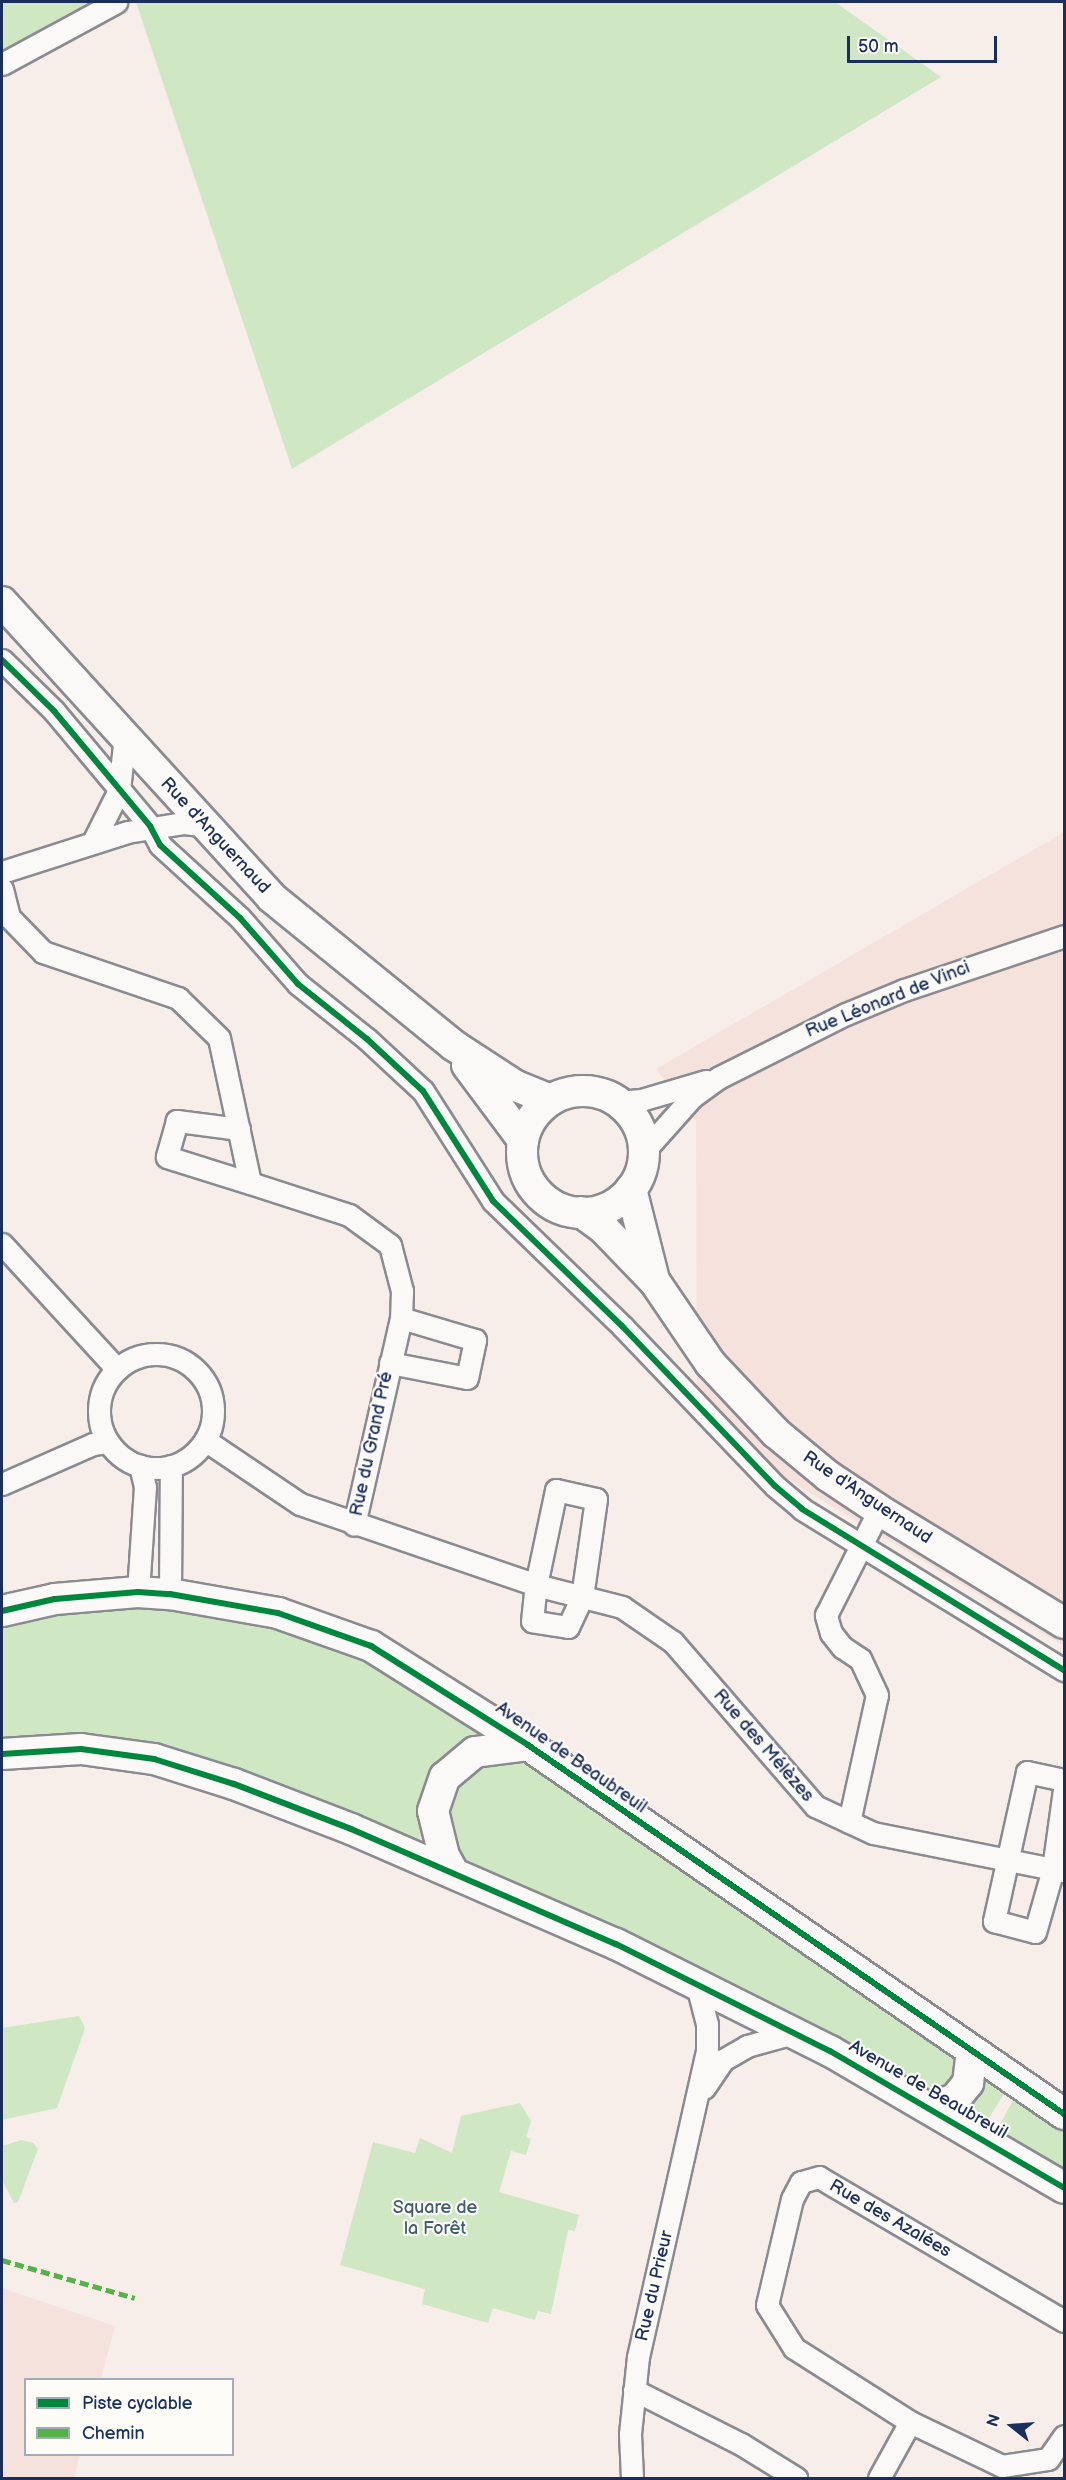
<!DOCTYPE html>
<html>
<head>
<meta charset="utf-8">
<style>
  body { margin:0 }
  #map { position:relative; width:1066px; height:2480px; overflow:hidden; background:#f7eeea; font-family:"Balsamiq Sans",sans-serif }
  div>[style] { position:absolute }
  .built>* { inset:0; background:#f6e2dd }
  .green>* { inset:0; background:#cfe7c2 }
  .roads { filter:drop-shadow(2px 0 #8a8a91) drop-shadow(-2px 0 #8a8a91) drop-shadow(0 2px #8a8a91) drop-shadow(0 -2px #8a8a91) }
  .street>* { height:21px; margin:-10.5px; padding:0 10.5px; transform-origin:10.5px; border-radius:10.5px; background:#faf9f7 }
  .street>.ring { margin:-10.5px; padding:0; box-sizing:content-box; background:none; border:21px solid #faf9f7; border-radius:50% }
  .secondary>* { height:30px; margin:-15px; padding:0 15px; transform-origin:15px; border-radius:15px; background:#faf9f7 }
  .secondary>.ring { margin:-15px; padding:0; box-sizing:content-box; background:none; border:30px solid #faf9f7; border-radius:50% }
  .quiet>* { height:4.5px; margin-top:-2.25px; transform-origin:0; background:repeating-linear-gradient(90deg,#55b248 0 9px,transparent 0 13.5px) }
  .cycleway>* { height:6px; margin:-3px; padding:0 3px; transform-origin:3px; border-radius:3px; background:#00873e }
  span { translate:-50% -50%; white-space:nowrap; text-align:center; line-height:1.15; -webkit-text-stroke:4.5px #fdfcf7; paint-order:stroke }
  .street-label { font-size:18px; color:#1b2f5e }
  .park-label { font-size:18px; color:#405c6f }
  .frame { position:absolute; inset:0; border:3px solid #1b2f5e; pointer-events:none }
  .legend { position:absolute; left:24px; top:2378px; width:210px; height:78px; box-sizing:border-box; background:#fdfcf7; border:2px solid #a3aaba; margin:0; padding:8px 10px; list-style:none; font-size:18px; color:#1b2f5e }
  .legend li { display:flex; align-items:center; gap:12px; height:30px }
  .legend b { width:30px; border:2px solid #a3aaba }
  .north { position:absolute; left:982px; top:2396px; width:60px; height:60px; -webkit-text-stroke:4px #fdfcf7; paint-order:stroke; rotate:287deg; font-size:16px; font-weight:700; line-height:24px; text-align:center; color:#1b2f5e }
  .north::after { content:''; display:block; margin:auto; width:21px; height:27px; background:#1b2f5e; clip-path:polygon(50% 0,100% 100%,50% 72%,0 100%) }
  .scale { position:absolute; left:847px; top:36px; width:150px; height:27px; box-sizing:border-box; border:3px solid #1b2f5e; border-top:0; padding-left:8px; font-size:18px; line-height:21px; white-space:nowrap; color:#1b2f5e; -webkit-text-stroke:4px #fdfcf7; paint-order:stroke }
</style>
</head>
<body>
<div id="map">
  <div class="built">
    <i style="clip-path:polygon(1064px 832px,1064px 1646px,697px 1425px,696px 1121px,656px 1069px)"></i>
    <i style="clip-path:polygon(2px 2288px,115px 2326px,101px 2379px,26px 2380px,26px 2454px,80px 2455px,74px 2478px,2px 2478px)"></i>
  </div>
  <div class="green">
    <i style="clip-path:polygon(2px 2px,111px 2px,2px 67px)"></i>
    <i style="clip-path:polygon(136px 2px,835px 2px,941px 77px,292px 469px)"></i>
    <i style="clip-path:polygon(162px 1606px,220px 1610px,339px 1645px,402px 1677px,498px 1742px,428px 1796px,419px 1844px,249px 1774px,155px 1742px,79px 1733px,2px 1741px,2px 1623px,52px 1611px)"></i>
    <i style="clip-path:polygon(491px 1760px,512px 1760px,541px 1769px,950px 2048px,961px 2063px,956px 2086px,927px 2094px,453px 1853px,443px 1816px,453px 1783px)"></i>
    <i style="clip-path:polygon(79px 2016px,85px 2028px,57px 2108px,2px 2120px,2px 2028px)"></i>
    <i style="clip-path:polygon(983px 2072px,1007px 2089px,984px 2126px,954px 2110px)"></i>
    <i style="clip-path:polygon(1016px 2095px,1064px 2128px,1064px 2181px,993px 2137px)"></i>
    <i style="clip-path:polygon(520px 2103px,531px 2121px,526px 2137px,531px 2139px,526px 2155px,511px 2151px,499px 2192px,579px 2215px,575px 2231px,568px 2230px,551px 2314px,538px 2311px,535px 2320px,493px 2308px,488px 2323px,422px 2304px,425px 2289px,340px 2265px,373px 2142px,415px 2153px,420px 2138px,452px 2153px,461px 2116px)"></i>
    <i style="clip-path:polygon(21px 2140px,33px 2143px,38px 2149px,18px 2202px,14px 2203px,2px 2180px,2px 2146px)"></i>
  </div>
  <div class="roads">
    <div class="street">
      <i style="left:2px;top:64px;width:130px;rotate:-28.5deg"></i>
      <i style="left:2px;top:660px;width:73px;rotate:44.4deg"></i>
      <i style="left:54px;top:711px;width:150px;rotate:50.1deg"></i>
      <i style="left:150px;top:826px;width:21px;rotate:62deg"></i>
      <i style="left:160px;top:845px;width:108px;rotate:42.4deg"></i>
      <i style="left:240px;top:918px;width:88px;rotate:48.7deg"></i>
      <i style="left:298px;top:984px;width:88px;rotate:38.6deg"></i>
      <i style="left:367px;top:1039px;width:76px;rotate:42.9deg"></i>
      <i style="left:423px;top:1091px;width:130px;rotate:57.5deg"></i>
      <i style="left:493px;top:1201px;width:180px;rotate:44.1deg"></i>
      <i style="left:622px;top:1326px;width:221px;rotate:46.3deg"></i>
      <i style="left:775px;top:1486px;width:35px;rotate:40deg"></i>
      <i style="left:802px;top:1509px;width:308px;rotate:31.6deg"></i>
      <i style="left:94px;top:840px;width:56px;rotate:-63.4deg"></i>
      <i style="left:119px;top:790px;width:54px;rotate:-83.7deg"></i>
      <i style="left:2px;top:872px;width:131px;rotate:-17.7deg"></i>
      <i style="left:127px;top:832px;width:58px;rotate:-9deg"></i>
      <i style="left:184px;top:823px;width:17px;rotate:7deg"></i>
      <i style="left:2px;top:889px;width:29px;rotate:76deg"></i>
      <i style="left:9px;top:917px;width:49px;rotate:45.8deg"></i>
      <i style="left:43px;top:952px;width:143px;rotate:18.8deg"></i>
      <i style="left:178px;top:998px;width:57px;rotate:44.3deg"></i>
      <i style="left:219px;top:1038px;width:148px;rotate:77.9deg"></i>
      <i style="left:250px;top:1183px;width:104px;rotate:17.9deg"></i>
      <i style="left:349px;top:1215px;width:51px;rotate:36.2deg"></i>
      <i style="left:390px;top:1245px;width:48px;rotate:75.4deg"></i>
      <i style="left:402px;top:1291px;width:27px;rotate:92deg"></i>
      <i style="left:401px;top:1318px;width:212px;rotate:102.8deg"></i>
      <i style="left:618px;top:1102px;width:23px;rotate:-5deg"></i>
      <i style="left:641px;top:1100px;width:68px;rotate:-16.3deg"></i>
      <i style="left:239px;top:1129px;width:63px;rotate:-172.6deg"></i>
      <i style="left:177px;top:1121px;width:37px;rotate:106deg"></i>
      <i style="left:167px;top:1157px;width:87px;rotate:17.4deg"></i>
      <i style="left:644px;top:1151px;width:72px;rotate:-48.4deg"></i>
      <i style="left:692px;top:1097px;width:32px;rotate:-36deg"></i>
      <i style="left:718px;top:1078px;width:143px;rotate:-26.6deg"></i>
      <i style="left:846px;top:1014px;width:63px;rotate:-22.5deg"></i>
      <i style="left:904px;top:990px;width:169px;rotate:-18.6deg"></i>
      <i style="left:2px;top:1244px;width:170px;rotate:47.4deg"></i>
      <i class="ring" style="left:99px;top:1354px;width:93px;height:93px"></i>
      <i style="left:390px;top:1363px;width:78px;rotate:11deg"></i>
      <i style="left:467px;top:1378px;width:39px;rotate:-78deg"></i>
      <i style="left:475px;top:1340px;width:77px;rotate:-163.4deg"></i>
      <i style="left:205px;top:1440px;width:115px;rotate:34deg"></i>
      <i style="left:300px;top:1504px;width:250px;rotate:18.9deg"></i>
      <i style="left:536px;top:1585px;width:89px;rotate:14.3deg"></i>
      <i style="left:622px;top:1607px;width:62px;rotate:34.5deg"></i>
      <i style="left:673px;top:1642px;width:217px;rotate:49.1deg"></i>
      <i style="left:815px;top:1806px;width:64px;rotate:25deg"></i>
      <i style="left:873px;top:1833px;width:195px;rotate:11.3deg"></i>
      <i style="left:2px;top:1484px;width:99px;rotate:-23.7deg"></i>
      <i style="left:93px;top:1444px;width:15px;rotate:-8deg"></i>
      <i style="left:556px;top:1490px;width:41px;rotate:12.7deg"></i>
      <i style="left:596px;top:1499px;width:99px;rotate:98.1deg"></i>
      <i style="left:582px;top:1597px;width:33px;rotate:115deg"></i>
      <i style="left:568px;top:1627px;width:36px;rotate:-171deg"></i>
      <i style="left:532px;top:1621px;width:36px;rotate:-84deg"></i>
      <i style="left:536px;top:1585px;width:97px;rotate:-78.1deg"></i>
      <i style="left:138px;top:1592px;width:105px;rotate:-86.2deg"></i>
      <i style="left:145px;top:1487px;width:22px;rotate:-103deg"></i>
      <i style="left:170px;top:1594px;width:128px;rotate:-89.6deg"></i>
      <i style="left:1064px;top:1780px;width:38px;rotate:-168deg"></i>
      <i style="left:1027px;top:1772px;width:153px;rotate:102.5deg"></i>
      <i style="left:994px;top:1921px;width:42px;rotate:15deg"></i>
      <i style="left:1035px;top:1932px;width:66px;rotate:-74.1deg"></i>
      <i style="left:1053px;top:1869px;width:80px;rotate:-82.1deg"></i>
      <i style="left:849px;top:1822px;width:130px;rotate:-77.6deg"></i>
      <i style="left:877px;top:1695px;width:40px;rotate:-115deg"></i>
      <i style="left:860px;top:1659px;width:22px;rotate:-146deg"></i>
      <i style="left:842px;top:1647px;width:18px;rotate:-128deg"></i>
      <i style="left:831px;top:1633px;width:19px;rotate:-106deg"></i>
      <i style="left:826px;top:1615px;width:118px;rotate:-63.2deg"></i>
      <i style="left:704px;top:2088px;width:34px;rotate:-56deg"></i>
      <i style="left:723px;top:2060px;width:28px;rotate:-30deg"></i>
      <i style="left:747px;top:2046px;width:49px;rotate:-15.5deg"></i>
      <i style="left:1064px;top:2321px;width:284px;rotate:-149.6deg"></i>
      <i style="left:819px;top:2177px;width:19px;rotate:164deg"></i>
      <i style="left:801px;top:2182px;width:19px;rotate:118deg"></i>
      <i style="left:792px;top:2199px;width:109px;rotate:103.3deg"></i>
      <i style="left:767px;top:2305px;width:51px;rotate:57.9deg"></i>
      <i style="left:794px;top:2348px;width:138px;rotate:32.5deg"></i>
      <i style="left:910px;top:2422px;width:102px;rotate:25.6deg"></i>
      <i style="left:1002px;top:2466px;width:47px;rotate:-8.7deg"></i>
      <i style="left:1048px;top:2459px;width:28px;rotate:-55deg"></i>
      <i style="left:634px;top:2390px;width:120px;rotate:26.8deg"></i>
      <i style="left:741px;top:2444px;width:65px;rotate:31.7deg"></i>
      <i style="left:632px;top:2478px;width:44px;rotate:-92.6deg"></i>
      <i style="left:630px;top:2434px;width:77px;rotate:-84.1deg"></i>
      <i style="left:638px;top:2357px;width:313px;rotate:-77.3deg"></i>
      <i style="left:707px;top:2052px;width:28px;rotate:-90deg"></i>
      <i style="left:707px;top:2024px;width:40px;rotate:-104.4deg"></i>
      <i style="left:879px;top:2478px;width:64px;rotate:-61deg"></i>
    </div>
    <div class="secondary">
      <i style="left:2px;top:602px;width:399px;rotate:47.6deg"></i>
      <i style="left:271px;top:897px;width:235px;rotate:39.1deg"></i>
      <i style="left:453px;top:1045px;width:75px;rotate:33.1deg"></i>
      <i style="left:516px;top:1086px;width:37px;rotate:22deg"></i>
      <i style="left:467px;top:1065px;width:94px;rotate:53.3deg"></i>
      <i class="ring" style="left:522px;top:1091px;width:92px;height:92px"></i>
      <i style="left:631px;top:1189px;width:90px;rotate:75.8deg"></i>
      <i style="left:581px;top:1212px;width:29px;rotate:36deg"></i>
      <i style="left:604px;top:1229px;width:74px;rotate:46.1deg"></i>
      <i style="left:655px;top:1282px;width:98px;rotate:55.8deg"></i>
      <i style="left:710px;top:1363px;width:96px;rotate:46.7deg"></i>
      <i style="left:776px;top:1433px;width:67px;rotate:39.6deg"></i>
      <i style="left:828px;top:1476px;width:61px;rotate:33.7deg"></i>
      <i style="left:879px;top:1510px;width:217px;rotate:31.4deg"></i>
      <i style="left:2px;top:1611px;width:54px;rotate:-12.8deg"></i>
      <i style="left:55px;top:1599px;width:83px;rotate:-4.8deg"></i>
      <i style="left:138px;top:1592px;width:32px;rotate:4deg"></i>
      <i style="left:170px;top:1594px;width:110px;rotate:10deg"></i>
      <i style="left:278px;top:1613px;width:99px;rotate:19.5deg"></i>
      <i style="left:371px;top:1646px;width:186px;rotate:32.2deg"></i>
      <i style="left:528px;top:1745px;width:651px;rotate:34.54deg"></i>
      <i style="left:2px;top:1754px;width:79px;rotate:-3.6deg"></i>
      <i style="left:81px;top:1749px;width:74px;rotate:7.8deg"></i>
      <i style="left:154px;top:1759px;width:84px;rotate:17.4deg"></i>
      <i style="left:234px;top:1784px;width:125px;rotate:21deg"></i>
      <i style="left:351px;top:1829px;width:289px;rotate:23.5deg"></i>
      <i style="left:616px;top:1944px;width:239px;rotate:26.6deg"></i>
      <i style="left:830px;top:2051px;width:271px;rotate:30.3deg"></i>
      <i style="left:453px;top:1872px;width:18px;rotate:-119deg"></i>
      <i style="left:444px;top:1856px;width:46px;rotate:-103.7deg"></i>
      <i style="left:433px;top:1811px;width:36px;rotate:-71deg"></i>
      <i style="left:445px;top:1777px;width:39px;rotate:-40deg"></i>
      <i style="left:475px;top:1752px;width:53px;rotate:-7.5deg"></i>
      <i style="left:930px;top:2108px;width:27px;rotate:-20deg"></i>
      <i style="left:955px;top:2099px;width:21px;rotate:-51deg"></i>
      <i style="left:968px;top:2083px;width:32px;rotate:-83deg"></i>
    </div>
  </div>
  <div class="quiet">
    <i style="left:2px;top:2260px;width:138px;rotate:15.9deg"></i>
  </div>
  <div class="cycleway">
    <i style="left:2px;top:660px;width:73px;rotate:44.4deg"></i>
    <i style="left:54px;top:711px;width:150px;rotate:50.1deg"></i>
    <i style="left:150px;top:826px;width:21px;rotate:62deg"></i>
    <i style="left:160px;top:845px;width:108px;rotate:42.4deg"></i>
    <i style="left:240px;top:918px;width:88px;rotate:48.7deg"></i>
    <i style="left:298px;top:984px;width:88px;rotate:38.6deg"></i>
    <i style="left:367px;top:1039px;width:76px;rotate:42.9deg"></i>
    <i style="left:423px;top:1091px;width:130px;rotate:57.5deg"></i>
    <i style="left:493px;top:1201px;width:180px;rotate:44.1deg"></i>
    <i style="left:622px;top:1326px;width:221px;rotate:46.3deg"></i>
    <i style="left:775px;top:1486px;width:35px;rotate:40deg"></i>
    <i style="left:802px;top:1509px;width:308px;rotate:31.6deg"></i>
    <i style="left:2px;top:1611px;width:54px;rotate:-12.8deg"></i>
    <i style="left:55px;top:1599px;width:83px;rotate:-4.8deg"></i>
    <i style="left:138px;top:1592px;width:32px;rotate:4deg"></i>
    <i style="left:170px;top:1594px;width:110px;rotate:10deg"></i>
    <i style="left:278px;top:1613px;width:99px;rotate:19.5deg"></i>
    <i style="left:371px;top:1646px;width:186px;rotate:32.2deg"></i>
    <i style="left:528px;top:1745px;width:651px;rotate:34.54deg"></i>
    <i style="left:2px;top:1754px;width:79px;rotate:-3.6deg"></i>
    <i style="left:81px;top:1749px;width:74px;rotate:7.8deg"></i>
    <i style="left:154px;top:1759px;width:84px;rotate:17.4deg"></i>
    <i style="left:234px;top:1784px;width:125px;rotate:21deg"></i>
    <i style="left:351px;top:1829px;width:289px;rotate:23.5deg"></i>
    <i style="left:616px;top:1944px;width:239px;rotate:26.6deg"></i>
    <i style="left:830px;top:2051px;width:271px;rotate:30.3deg"></i>
  </div>
  <div class="street-label">
    <span style="left:215px;top:836px;rotate:47deg">Rue d'Anguernaud</span>
    <span style="left:888px;top:1000px;rotate:-22deg">Rue Léonard de Vinci</span>
    <span style="left:372px;top:1444px;rotate:-78deg">Rue du Grand Pré</span>
    <span style="left:867px;top:1498px;rotate:34deg">Rue d'Anguernaud</span>
    <span style="left:763px;top:1746px;rotate:49deg">Rue des Mélèzes</span>
    <span style="left:571px;top:1758px;rotate:35deg">Avenue de Beaubreuil</span>
    <span style="left:928px;top:2090px;rotate:30deg">Avenue de Beaubreuil</span>
    <span style="left:890px;top:2219px;rotate:30deg">Rue des Azalées</span>
    <span style="left:655px;top:2286px;rotate:-77deg">Rue du Prieur</span>
  </div>
  <div class="park-label">
    <span style="left:435px;top:2219px">Square de<br>la Forêt</span>
  </div>
  <div class="frame"></div>
  <ul class="legend">
  <li><b style="height:8px;background:#00873e"></b>Piste cyclable</li>
  <li><b style="height:8px;background:#55b248"></b>Chemin</li>
  </ul>
  <div class="north">N</div>
  <div class="scale">50 m</div>
</div>
</body>
</html>
